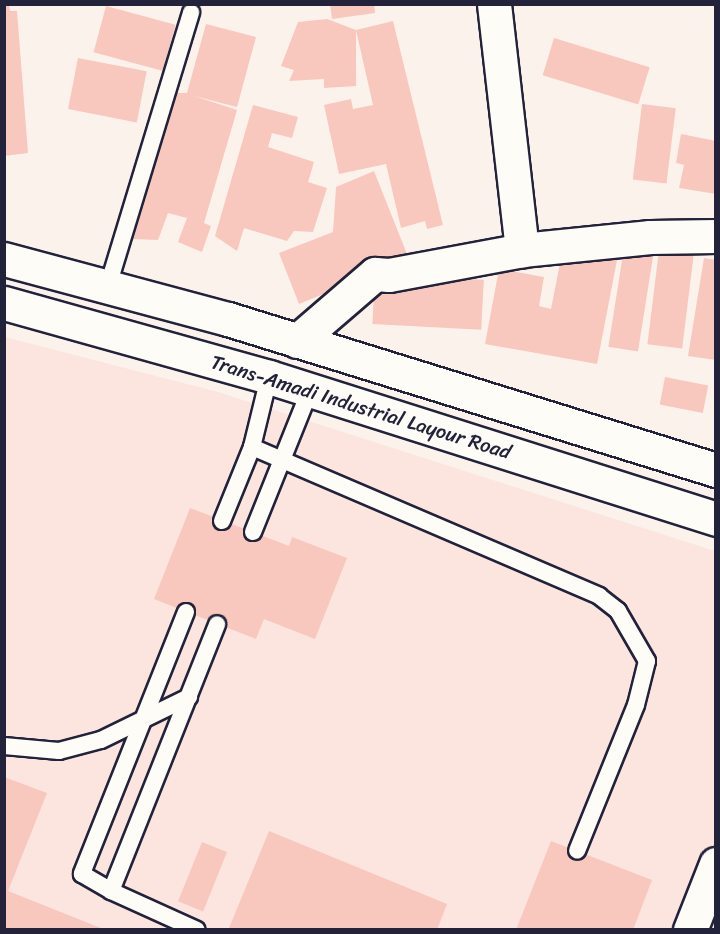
<!DOCTYPE html>
<html>
<head>
<meta charset="utf-8">
<style>
  body { margin:0 }
  #map { position:relative; width:720px; height:934px; overflow:hidden; background:#fcf2ec; font-family:Sriracha,sans-serif }
  div>[style] { position:absolute }
  .built>* { inset:0; background:#fbe5de }
  .building>* { inset:0; background:#f8c8be; transform-origin:0 0 }
  .roads { filter:drop-shadow(2px 0 #22223b) drop-shadow(-2px 0 #22223b) drop-shadow(0 2px #22223b) drop-shadow(0 -2px #22223b) }
  .service>* { height:16px; margin:-8px; padding:0 8px; transform-origin:8px; border-radius:8px; background:#fdfcf7 }
  .minor>* { height:33px; margin:-16.5px; padding:0 16.5px; transform-origin:16.5px; border-radius:16.5px; background:#fdfcf7 }
  .primary>* { height:33px; margin:-16.5px; padding:0 16.5px; transform-origin:16.5px; border-radius:16.5px; background:#fdfcf7 }
  span { translate:-50% -50%; white-space:nowrap; text-align:center; line-height:1.15; -webkit-text-stroke:6px #fdfcf7; paint-order:stroke }
  .street-label { font-size:20px; color:#22223b }
  .frame { position:absolute; inset:0; border:6px solid #22223b; pointer-events:none }
</style>
</head>
<body>
<div id="map">
  <div class="built">
    <i style="clip-path:polygon(5px 337px,218px 392px,715px 551px,715px 929px,5px 930px)"></i>
  </div>
  <div class="building">
    <i style="clip-path:polygon(4px 4px,9px 4px,10px 11px,17px 11px,28px 153px,4px 156px)"></i>
    <i style="clip-path:polygon(330px 4px,374px 4px,375px 13px,332px 19px)"></i>
    <i style="left:106px;top:6px;width:72px;height:48px;rotate:15deg"></i>
    <i style="clip-path:polygon(327px 19px,356px 30px,356px 86px,324px 88px,324px 79px,289px 81px,294px 70px,281px 66px,298px 22px)"></i>
    <i style="clip-path:polygon(393px 21px,443px 225px,427px 229px,425px 221px,401px 228px,386px 164px,339px 174px,324px 105px,351px 99px,353px 109px,373px 105px,356px 30px)"></i>
    <i style="clip-path:polygon(206px 24px,256px 37px,237px 107px,194px 96px,237px 110px,204px 223px,211px 226px,202px 252px,178px 242px,187px 218px,168px 213px,158px 240px,132px 239px,175px 93px,187px 93px)"></i>
    <i style="left:554px;top:38px;width:100px;height:39px;rotate:17deg"></i>
    <i style="left:78px;top:58px;width:70px;height:52px;rotate:11deg"></i>
    <i style="left:642px;top:104px;width:34px;height:76px;rotate:7deg"></i>
    <i style="clip-path:polygon(253px 105px,298px 117px,292px 138px,272px 133px,268px 147px,314px 162px,308px 182px,327px 188px,313px 232px,294px 231px,287px 241px,244px 228px,237px 251px,215px 236px)"></i>
    <i style="clip-path:polygon(681px 134px,716px 141px,716px 194px,679px 188px,684px 165px,676px 163px)"></i>
    <i style="clip-path:polygon(374px 171px,409px 259px,299px 304px,279px 253px,333px 232px,336px 187px)"></i>
    <i style="left:624px;top:248px;width:30px;height:100px;rotate:9deg"></i>
    <i style="left:659px;top:250px;width:35px;height:95px;rotate:7deg"></i>
    <i style="clip-path:polygon(618px 255px,597px 364px,485px 344px,499px 269px,544px 277px,539px 306px,551px 309px,560px 263px)"></i>
    <i style="clip-path:polygon(704px 258px,716px 260px,716px 360px,688px 356px)"></i>
    <i style="left:375px;top:274px;width:109px;height:50px;rotate:3deg"></i>
    <i style="left:665px;top:377px;width:44px;height:28px;rotate:11deg"></i>
    <i style="clip-path:polygon(190px 508px,289px 546px,292px 537px,347px 558px,315px 639px,264px 619px,256px 639px,154px 599px)"></i>
    <i style="clip-path:polygon(4px 777px,47px 793px,8px 891px,106px 930px,4px 930px)"></i>
    <i style="clip-path:polygon(269px 831px,447px 904px,437px 930px,229px 928px)"></i>
    <i style="clip-path:polygon(551px 841px,652px 880px,633px 930px,516px 930px)"></i>
    <i style="left:202px;top:842px;width:27px;height:64px;rotate:22deg"></i>
  </div>
  <div class="roads">
    <div class="service">
      <i style="left:108px;top:286px;width:286px;rotate:-73.1deg"></i>
      <i style="left:252px;top:447px;width:378px;rotate:23.2deg"></i>
      <i style="left:599px;top:596px;width:24px;rotate:38deg"></i>
      <i style="left:618px;top:611px;width:58px;rotate:59.9deg"></i>
      <i style="left:647px;top:661px;width:45px;rotate:104deg"></i>
      <i style="left:636px;top:705px;width:157px;rotate:112deg"></i>
      <i style="left:222px;top:521px;width:80px;rotate:-67.9deg"></i>
      <i style="left:252px;top:447px;width:72px;rotate:-76.3deg"></i>
      <i style="left:253px;top:532px;width:153px;rotate:-68.1deg"></i>
      <i style="left:186px;top:612px;width:282px;rotate:111.7deg"></i>
      <i style="left:82px;top:874px;width:34px;rotate:30deg"></i>
      <i style="left:111px;top:891px;width:94px;rotate:24.4deg"></i>
      <i style="left:4px;top:746px;width:55px;rotate:5.2deg"></i>
      <i style="left:59px;top:751px;width:43px;rotate:-14.7deg"></i>
      <i style="left:101px;top:740px;width:98px;rotate:-26deg"></i>
      <i style="left:111px;top:891px;width:287px;rotate:-68.3deg"></i>
    </div>
    <div class="minor">
      <i style="left:494px;top:4px;width:248px;rotate:83.5deg"></i>
      <i style="left:297px;top:341px;width:103px;rotate:-40.7deg"></i>
      <i style="left:375px;top:274px;width:14px;rotate:4deg"></i>
      <i style="left:389px;top:275px;width:135px;rotate:-10.6deg"></i>
      <i style="left:522px;top:250px;width:129px;rotate:-5.8deg"></i>
      <i style="left:650px;top:237px;width:66px;rotate:-0.9deg"></i>
      <i style="left:690px;top:930px;width:71px;rotate:-68.5deg"></i>
    </div>
    <div class="primary">
      <i style="left:4px;top:259px;width:232px;rotate:15deg"></i>
      <i style="left:228px;top:319px;width:511px;rotate:17.19deg"></i>
      <i style="left:4px;top:303px;width:275px;rotate:15.6deg"></i>
      <i style="left:269px;top:377px;width:469px;rotate:17.6deg"></i>
    </div>
  </div>
  <div class="street-label">
    <span style="left:361px;top:407px;rotate:17deg">Trans-Amadi Industrial Layour Road</span>
  </div>
  <div class="frame"></div>
</div>
</body>
</html>
